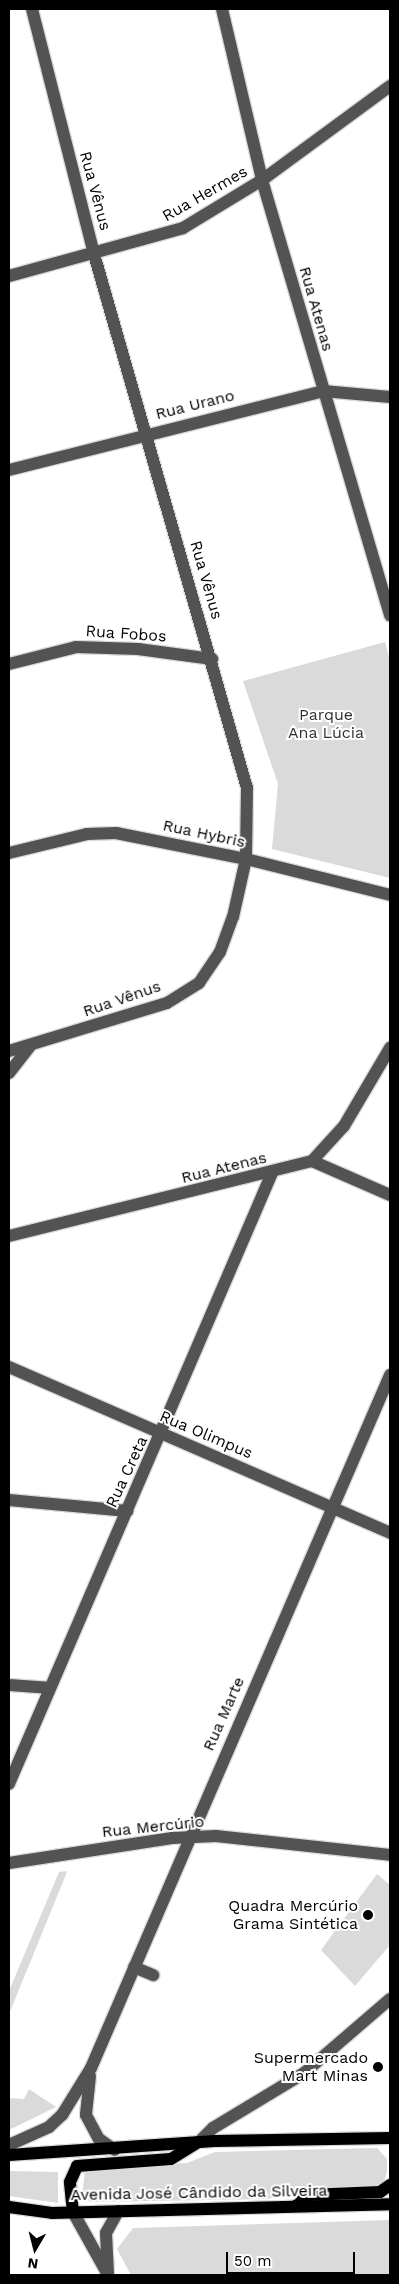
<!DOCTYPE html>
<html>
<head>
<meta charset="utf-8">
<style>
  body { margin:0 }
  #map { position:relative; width:399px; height:2284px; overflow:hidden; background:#fff; font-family:"Work Sans",sans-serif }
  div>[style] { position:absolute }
  .green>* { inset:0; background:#dadada }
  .roads { filter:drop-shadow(1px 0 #dbdbdb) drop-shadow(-1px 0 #dbdbdb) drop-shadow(0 1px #dbdbdb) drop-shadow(0 -1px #dbdbdb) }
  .minor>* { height:12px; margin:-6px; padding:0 6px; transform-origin:6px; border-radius:6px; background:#535353 }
  .major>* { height:12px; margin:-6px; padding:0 6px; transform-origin:6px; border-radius:6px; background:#000 }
  .dots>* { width:14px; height:14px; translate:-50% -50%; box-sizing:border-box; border:2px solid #fff; border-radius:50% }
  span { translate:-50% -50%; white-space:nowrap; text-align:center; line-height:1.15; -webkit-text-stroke:4px #fff; paint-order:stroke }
  .street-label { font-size:16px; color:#000 }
  .park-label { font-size:16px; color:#313131 }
  .poi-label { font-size:16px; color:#000 }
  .right { translate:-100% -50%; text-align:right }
  .frame { position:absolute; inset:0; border:10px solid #000; pointer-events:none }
  .north { position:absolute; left:10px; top:2224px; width:50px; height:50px; -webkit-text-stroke:4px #fff; paint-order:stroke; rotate:188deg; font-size:14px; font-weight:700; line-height:20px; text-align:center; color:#000 }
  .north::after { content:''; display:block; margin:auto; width:18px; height:22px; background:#000; clip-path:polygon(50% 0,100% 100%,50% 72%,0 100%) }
  .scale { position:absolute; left:226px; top:2252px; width:129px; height:22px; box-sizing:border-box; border:2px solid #000; border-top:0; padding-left:6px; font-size:15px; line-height:18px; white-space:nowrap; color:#000; -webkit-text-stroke:4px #fff; paint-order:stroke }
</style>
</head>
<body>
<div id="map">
  <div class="green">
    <i style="clip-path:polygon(385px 642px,390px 661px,390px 878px,272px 849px,278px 784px,243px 681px)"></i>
    <i style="clip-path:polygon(67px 1871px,65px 1877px,9px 2014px,9px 1991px,59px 1872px)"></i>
    <i style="clip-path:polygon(377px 1874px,390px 1885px,390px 1945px,355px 1986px,321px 1950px)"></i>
    <i style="clip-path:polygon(29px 2089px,56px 2107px,9px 2130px,9px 2098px,24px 2099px)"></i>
    <i style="clip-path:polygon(377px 2148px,387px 2159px,387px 2172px,384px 2182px,374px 2187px,296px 2190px,268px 2199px,91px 2202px,82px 2196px,85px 2170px,102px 2167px,187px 2163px,215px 2152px)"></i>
    <i style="clip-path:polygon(9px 2171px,58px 2172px,58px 2203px,9px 2196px)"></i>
    <i style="clip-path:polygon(390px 2220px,390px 2275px,131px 2275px,117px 2249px,133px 2228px)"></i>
  </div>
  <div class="roads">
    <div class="minor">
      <i style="left:222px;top:9px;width:176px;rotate:76.8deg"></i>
      <i style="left:262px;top:180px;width:454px;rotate:73.6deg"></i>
      <i style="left:9px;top:276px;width:180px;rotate:-15.4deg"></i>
      <i style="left:183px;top:228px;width:92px;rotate:-31.3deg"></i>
      <i style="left:262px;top:180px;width:159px;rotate:-36.3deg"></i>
      <i style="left:9px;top:470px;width:324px;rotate:-14.1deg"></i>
      <i style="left:323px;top:391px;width:67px;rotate:5.1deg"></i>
      <i style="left:9px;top:664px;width:69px;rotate:-14.2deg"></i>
      <i style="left:76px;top:647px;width:62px;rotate:1.8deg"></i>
      <i style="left:138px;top:649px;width:75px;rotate:7.7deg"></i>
      <i style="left:9px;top:853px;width:80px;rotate:-13.7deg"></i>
      <i style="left:87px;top:834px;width:29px;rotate:-2deg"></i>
      <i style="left:116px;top:833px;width:133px;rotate:11.3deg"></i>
      <i style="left:246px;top:859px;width:148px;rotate:14deg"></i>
      <i style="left:9px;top:1051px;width:165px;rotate:-16.9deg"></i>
      <i style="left:167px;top:1003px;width:38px;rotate:-32deg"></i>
      <i style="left:199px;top:983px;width:37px;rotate:-56deg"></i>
      <i style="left:220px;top:952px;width:37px;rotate:-70deg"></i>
      <i style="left:233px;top:917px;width:59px;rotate:-77.4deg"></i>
      <i style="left:246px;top:859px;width:71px;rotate:-89.2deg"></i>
      <i style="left:247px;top:788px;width:555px;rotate:-105.99deg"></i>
      <i style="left:94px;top:254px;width:253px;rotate:-104.2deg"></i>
      <i style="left:9px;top:1073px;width:34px;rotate:-52deg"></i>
      <i style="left:312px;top:1161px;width:85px;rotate:23.6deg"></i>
      <i style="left:9px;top:1236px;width:312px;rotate:-13.9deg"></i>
      <i style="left:312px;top:1161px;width:47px;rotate:-47.6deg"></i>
      <i style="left:344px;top:1126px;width:91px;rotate:-59.5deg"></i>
      <i style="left:9px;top:1367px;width:416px;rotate:23.5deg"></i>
      <i style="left:9px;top:1500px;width:119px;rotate:5.3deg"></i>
      <i style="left:9px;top:1685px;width:39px;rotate:4deg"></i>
      <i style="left:9px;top:1784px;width:665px;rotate:-66.71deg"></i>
      <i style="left:9px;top:1863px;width:165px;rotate:-8.7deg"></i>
      <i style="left:172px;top:1838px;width:44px;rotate:-2.6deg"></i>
      <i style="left:216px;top:1836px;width:175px;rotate:6.2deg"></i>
      <i style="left:134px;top:1967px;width:21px;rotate:23deg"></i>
      <i style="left:90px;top:2076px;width:39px;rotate:96deg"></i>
      <i style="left:86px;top:2115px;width:27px;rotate:62deg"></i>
      <i style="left:99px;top:2139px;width:19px;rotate:35deg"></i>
      <i style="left:199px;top:2142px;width:20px;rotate:-45deg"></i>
      <i style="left:213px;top:2128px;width:106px;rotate:-31.1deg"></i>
      <i style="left:304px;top:2073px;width:113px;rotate:-40.7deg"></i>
      <i style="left:9px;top:2145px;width:44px;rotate:-24.2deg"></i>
      <i style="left:49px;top:2127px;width:18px;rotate:-43deg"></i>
      <i style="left:62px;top:2115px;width:55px;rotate:-58.3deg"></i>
      <i style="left:91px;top:2068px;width:755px;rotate:-66.66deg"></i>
      <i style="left:73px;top:2212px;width:72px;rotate:60.9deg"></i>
      <i style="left:108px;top:2273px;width:40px;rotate:-92.9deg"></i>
      <i style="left:106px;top:2233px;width:25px;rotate:-61deg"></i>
    </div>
    <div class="major">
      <i style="left:9px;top:2155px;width:206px;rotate:-3.9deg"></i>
      <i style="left:215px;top:2141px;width:175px;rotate:-1deg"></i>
      <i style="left:296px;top:2206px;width:16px;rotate:-43deg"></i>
      <i style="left:308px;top:2195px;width:72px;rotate:-2.4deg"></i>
      <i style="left:380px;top:2192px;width:12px;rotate:-35deg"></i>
      <i style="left:9px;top:2207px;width:43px;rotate:7.9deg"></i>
      <i style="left:52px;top:2213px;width:338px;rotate:-1.5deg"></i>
      <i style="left:73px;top:2212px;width:30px;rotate:-96deg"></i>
      <i style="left:70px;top:2182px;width:17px;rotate:-66deg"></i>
      <i style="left:77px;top:2166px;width:94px;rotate:-4.3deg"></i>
      <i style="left:171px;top:2159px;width:31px;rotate:-32deg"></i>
    </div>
  </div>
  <div class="dots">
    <i style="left:368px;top:1915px;background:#000"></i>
    <i style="left:378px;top:2067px;background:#000"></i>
  </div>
  <div class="street-label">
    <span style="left:95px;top:191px;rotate:75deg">Rua Vênus</span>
    <span style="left:205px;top:194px;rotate:-30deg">Rua Hermes</span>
    <span style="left:316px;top:309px;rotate:74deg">Rua Atenas</span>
    <span style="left:195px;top:405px;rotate:-14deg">Rua Urano</span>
    <span style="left:206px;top:580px;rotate:74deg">Rua Vênus</span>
    <span style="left:126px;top:634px;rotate:4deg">Rua Fobos</span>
    <span style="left:204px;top:834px;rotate:12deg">Rua Hybris</span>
    <span style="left:122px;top:999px;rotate:-19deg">Rua Vênus</span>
    <span style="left:224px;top:1168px;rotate:-14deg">Rua Atenas</span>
    <span style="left:206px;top:1435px;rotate:23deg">Rua Olimpus</span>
    <span style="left:127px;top:1472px;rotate:-65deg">Rua Creta</span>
    <span style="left:224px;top:1714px;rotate:-66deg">Rua Marte</span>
    <span style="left:153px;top:1827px;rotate:-6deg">Rua Mercúrio</span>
    <span style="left:199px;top:2193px;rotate:-1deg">Avenida José Cândido da Silveira</span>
  </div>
  <div class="park-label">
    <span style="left:326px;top:724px">Parque<br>Ana Lúcia</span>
  </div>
  <div class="poi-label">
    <span class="right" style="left:358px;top:1915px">Quadra Mercúrio<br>Grama Sintética</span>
    <span class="right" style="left:368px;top:2067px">Supermercado<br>Mart Minas</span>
  </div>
  <div class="frame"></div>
  <div class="north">N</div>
  <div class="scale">50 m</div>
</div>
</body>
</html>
